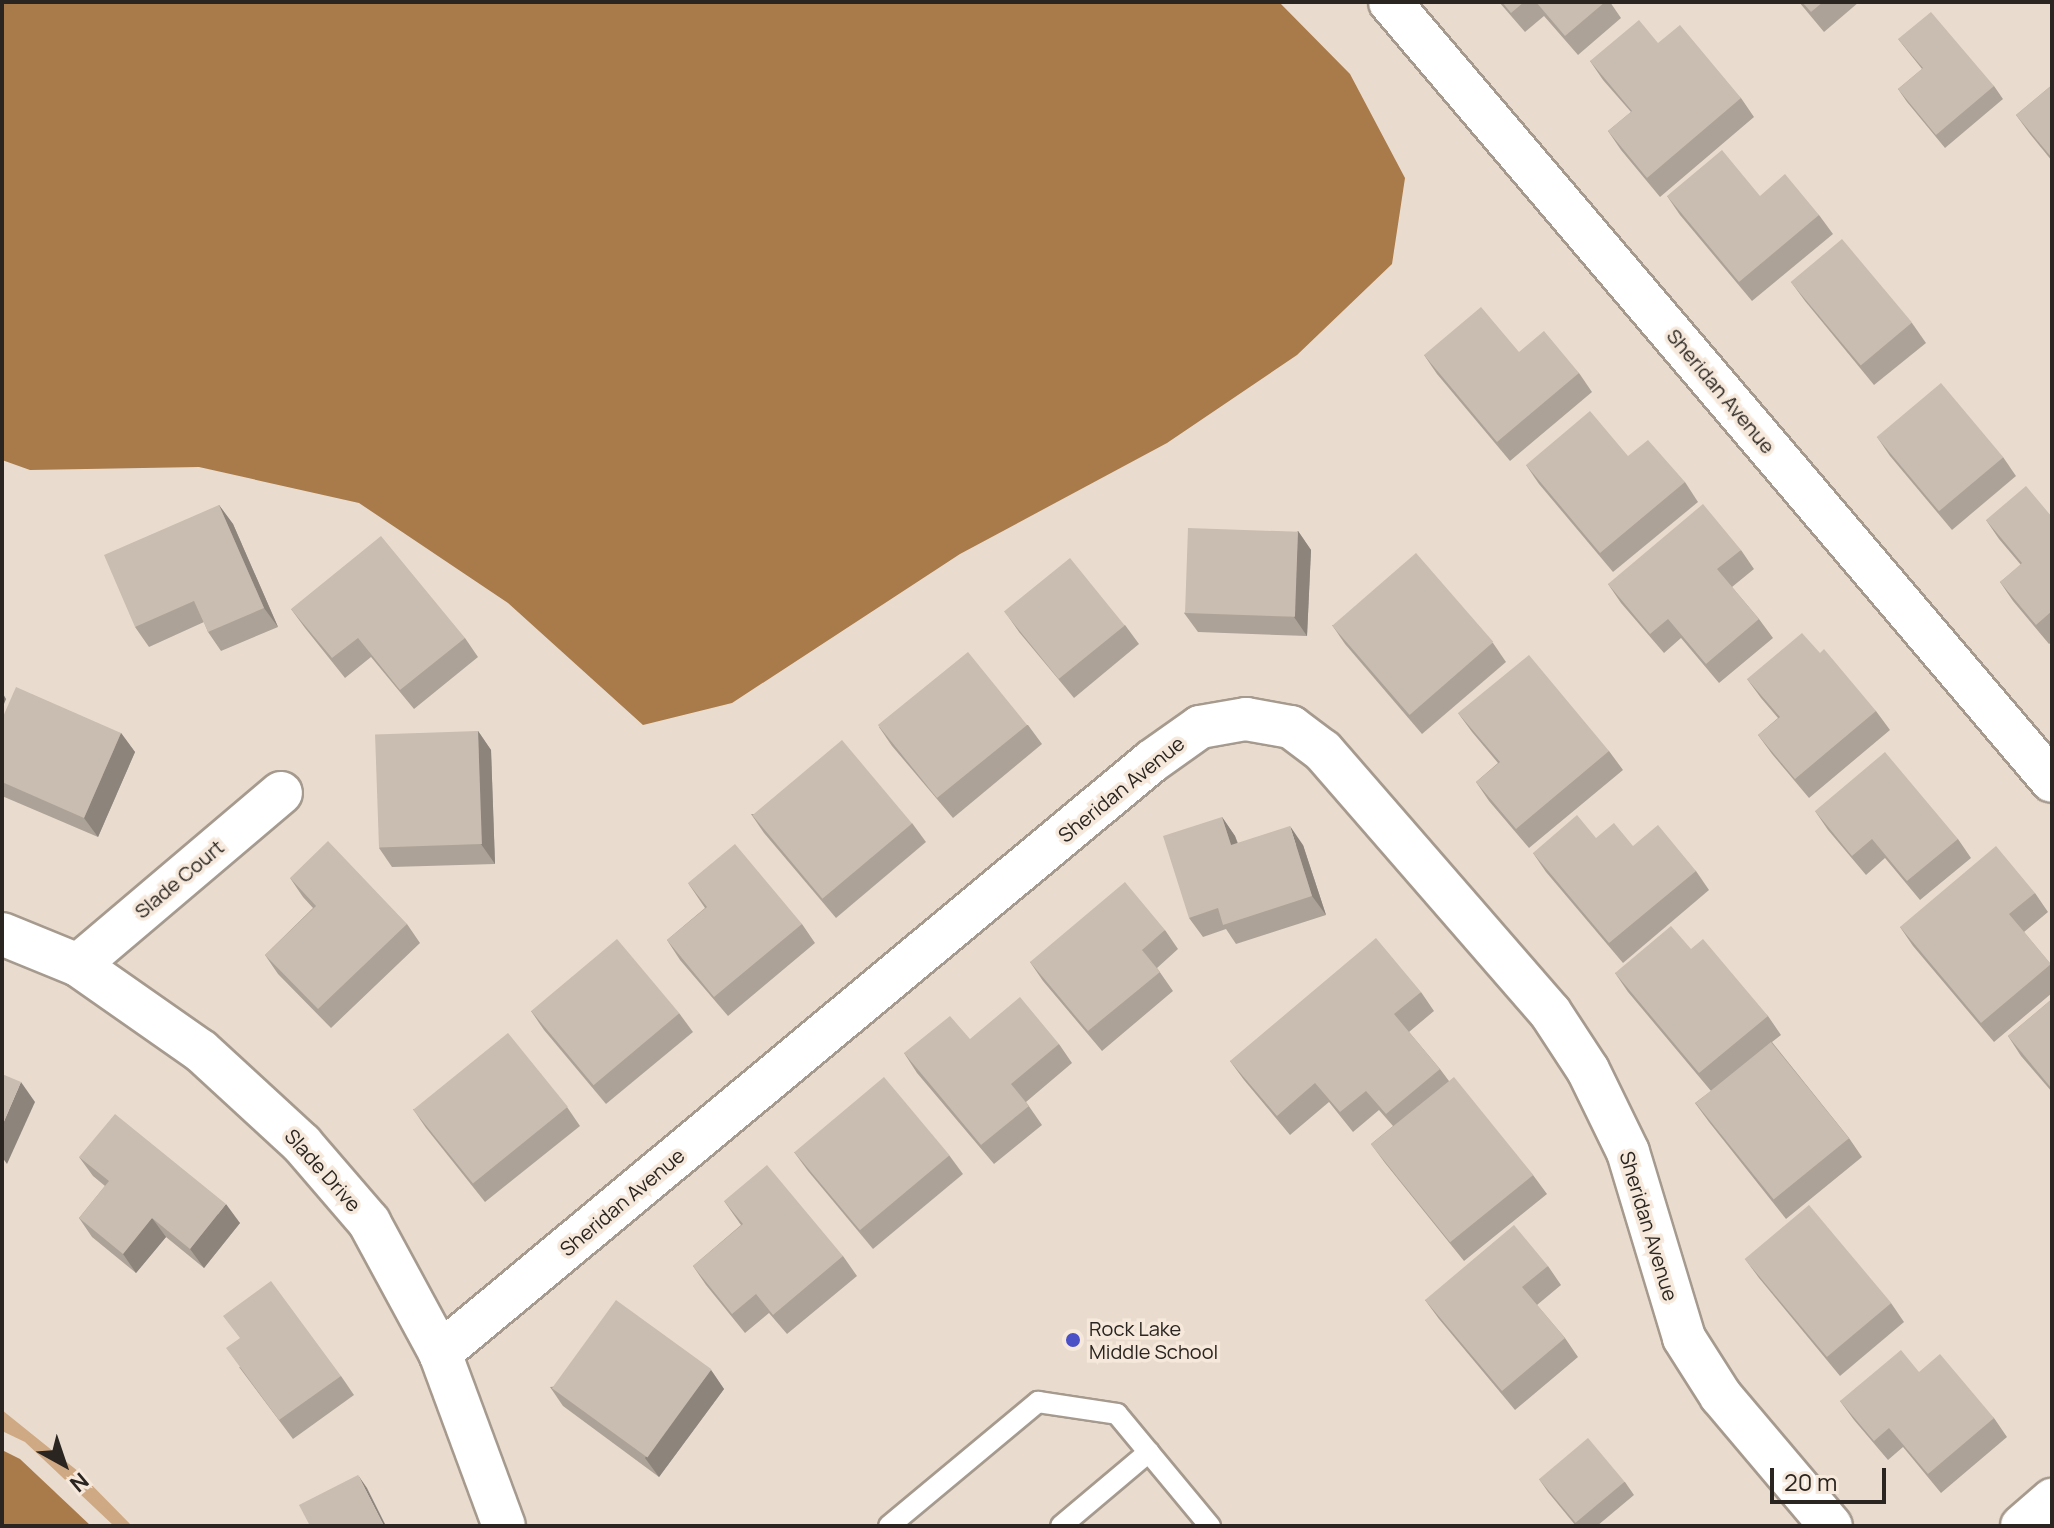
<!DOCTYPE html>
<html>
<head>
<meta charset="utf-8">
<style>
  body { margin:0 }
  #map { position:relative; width:2054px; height:1528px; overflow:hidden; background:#e9dccf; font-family:Manrope,sans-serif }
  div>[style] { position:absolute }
  .green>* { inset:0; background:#cfa983 }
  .water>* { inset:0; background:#a97a4a }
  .roads { filter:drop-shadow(2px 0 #a69a8e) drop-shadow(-2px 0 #a69a8e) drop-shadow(0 2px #a69a8e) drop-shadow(0 -2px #a69a8e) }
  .service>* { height:20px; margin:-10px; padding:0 10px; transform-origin:10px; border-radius:10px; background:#fff }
  .minor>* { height:42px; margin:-21px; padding:0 21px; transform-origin:21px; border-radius:21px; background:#fff }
  .wall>* { inset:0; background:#ada297 }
  .shaded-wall>* { inset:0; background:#8d847b }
  .building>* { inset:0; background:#c9bcb0; transform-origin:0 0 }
  .dots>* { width:22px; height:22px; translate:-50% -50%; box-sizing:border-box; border:4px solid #f6e9dc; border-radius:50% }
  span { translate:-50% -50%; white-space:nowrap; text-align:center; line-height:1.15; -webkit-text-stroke:7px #f6e9dc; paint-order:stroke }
  .street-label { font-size:20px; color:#2a2520 }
  .poi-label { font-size:20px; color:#2a2520 }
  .left { translate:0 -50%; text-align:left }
  .frame { position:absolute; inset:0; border:4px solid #2a2520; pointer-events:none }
  .north { position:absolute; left:24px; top:1424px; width:80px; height:80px; -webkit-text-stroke:6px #f6e9dc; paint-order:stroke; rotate:140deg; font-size:22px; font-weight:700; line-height:32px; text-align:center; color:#2a2520 }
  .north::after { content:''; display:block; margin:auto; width:28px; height:36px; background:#2a2520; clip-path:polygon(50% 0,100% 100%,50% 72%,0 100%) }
  .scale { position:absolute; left:1770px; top:1468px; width:116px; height:36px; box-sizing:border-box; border:4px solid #2a2520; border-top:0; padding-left:10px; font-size:24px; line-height:28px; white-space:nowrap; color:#2a2520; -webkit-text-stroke:6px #f6e9dc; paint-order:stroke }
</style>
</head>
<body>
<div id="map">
  <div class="green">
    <i style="clip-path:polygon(2px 1410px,79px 1472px,132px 1526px,114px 1526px,25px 1442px,2px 1431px)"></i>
  </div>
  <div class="water">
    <i style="clip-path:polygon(2px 2px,1279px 2px,1350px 74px,1405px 178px,1392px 264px,1297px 355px,1167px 443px,960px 554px,732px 703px,643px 725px,508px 603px,359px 503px,199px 467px,30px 470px,2px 460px)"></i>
    <i style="clip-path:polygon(2px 1450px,20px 1459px,91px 1526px,2px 1526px)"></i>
  </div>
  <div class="roads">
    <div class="service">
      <i style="left:889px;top:1526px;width:194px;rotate:-39.8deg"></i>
      <i style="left:1038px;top:1402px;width:80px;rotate:8.6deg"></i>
      <i style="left:1117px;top:1414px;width:146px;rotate:50.3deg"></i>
      <i style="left:1061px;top:1526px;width:115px;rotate:-40.1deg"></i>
    </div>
    <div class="minor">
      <i style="left:1390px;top:2px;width:1022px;rotate:49.64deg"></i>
      <i style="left:2px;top:934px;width:82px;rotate:22.2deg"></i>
      <i style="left:78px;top:965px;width:150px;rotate:35deg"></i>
      <i style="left:201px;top:1051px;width:137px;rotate:42.6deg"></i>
      <i style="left:302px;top:1144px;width:103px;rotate:49.3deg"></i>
      <i style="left:369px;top:1222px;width:149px;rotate:61.5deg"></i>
      <i style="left:440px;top:1353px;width:184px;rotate:69.7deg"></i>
      <i style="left:78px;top:965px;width:266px;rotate:-40.3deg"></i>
      <i style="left:440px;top:1353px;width:926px;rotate:-39.74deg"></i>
      <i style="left:1152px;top:761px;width:59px;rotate:-35.3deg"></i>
      <i style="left:1200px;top:727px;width:47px;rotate:-9.9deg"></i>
      <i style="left:1246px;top:719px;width:46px;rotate:10.1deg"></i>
      <i style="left:1291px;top:727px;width:40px;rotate:37deg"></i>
      <i style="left:1323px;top:751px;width:346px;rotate:49deg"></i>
      <i style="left:1550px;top:1012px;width:69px;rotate:56.8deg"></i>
      <i style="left:1588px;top:1070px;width:91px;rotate:64deg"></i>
      <i style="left:1628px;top:1152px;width:194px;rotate:73.2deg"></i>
      <i style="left:1684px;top:1338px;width:69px;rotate:57.5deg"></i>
      <i style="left:1721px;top:1396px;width:170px;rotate:49.8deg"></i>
      <i style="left:2022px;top:1526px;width:40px;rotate:-41deg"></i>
    </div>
  </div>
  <div class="wall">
    <i style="clip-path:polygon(1499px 2px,1610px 2px,1621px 18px,1578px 55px,1544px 16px,1525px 32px)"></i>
    <i style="clip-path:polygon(1799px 2px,1859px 2px,1824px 32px)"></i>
    <i style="clip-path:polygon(1898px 39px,1994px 86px,2003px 99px,1945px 148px,1907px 102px,1898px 89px,1922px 69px)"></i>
    <i style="clip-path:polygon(1658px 43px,1741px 98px,1754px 117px,1660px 197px,1621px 150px,1608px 131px,1631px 112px,1603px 80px,1590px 61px)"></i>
    <i style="clip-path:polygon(2052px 85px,2052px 161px,2030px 134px,2016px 115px)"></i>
    <i style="clip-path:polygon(1667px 196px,1760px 196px,1819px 215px,1833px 234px,1752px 301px,1680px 215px)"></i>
    <i style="clip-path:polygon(1791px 282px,1912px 323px,1926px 343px,1874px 385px,1805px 301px)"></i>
    <i style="clip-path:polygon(1519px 352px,1579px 373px,1592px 392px,1510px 461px,1437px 374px,1424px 355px)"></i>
    <i style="clip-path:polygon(1877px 437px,2003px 457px,2016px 476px,1952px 530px,1890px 456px)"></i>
    <i style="clip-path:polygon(1526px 465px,1685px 482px,1698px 502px,1613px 572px,1539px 484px)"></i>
    <i style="clip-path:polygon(219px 505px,233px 524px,278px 627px,221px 651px,208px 632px,204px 622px,149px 647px,135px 627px)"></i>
    <i style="clip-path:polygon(2052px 517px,2052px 642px,2049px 644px,2013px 601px,2000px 582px,2021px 565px,1999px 539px,1986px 520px)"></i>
    <i style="clip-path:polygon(1298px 531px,1311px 550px,1307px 636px,1198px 632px,1184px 613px)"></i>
    <i style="clip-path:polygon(1741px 550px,1754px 569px,1732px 587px,1759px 619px,1773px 638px,1719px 683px,1681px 638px,1664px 653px,1621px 603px,1608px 584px)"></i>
    <i style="clip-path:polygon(291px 609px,465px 638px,478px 657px,414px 709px,371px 657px,345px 678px,305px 628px)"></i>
    <i style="clip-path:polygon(1005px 612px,1125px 625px,1139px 644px,1074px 698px,1019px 632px)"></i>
    <i style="clip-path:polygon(1332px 625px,1493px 643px,1506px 662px,1422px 734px,1345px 644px)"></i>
    <i style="clip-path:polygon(1747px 679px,1876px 711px,1890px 730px,1809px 798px,1772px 754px,1758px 735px,1778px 718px,1761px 698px)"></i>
    <i style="clip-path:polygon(1458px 713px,1609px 751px,1623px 770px,1529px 848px,1489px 801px,1476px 782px,1498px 763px,1472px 732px)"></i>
    <i style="clip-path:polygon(2px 719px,121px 733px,135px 752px,98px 837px,2px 796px)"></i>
    <i style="clip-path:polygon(1028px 725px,1042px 744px,953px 818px,892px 746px,879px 727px)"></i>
    <i style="clip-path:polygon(478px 731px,491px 750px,495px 864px,392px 867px,379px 848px)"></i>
    <i style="clip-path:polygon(1815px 811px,1958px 839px,1971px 858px,1920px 900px,1885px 858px,1866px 875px,1828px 830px)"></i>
    <i style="clip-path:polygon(751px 814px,912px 823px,926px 842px,836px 918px,764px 833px)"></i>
    <i style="clip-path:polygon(1222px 817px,1235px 836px,1238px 843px,1303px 845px,1326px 915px,1236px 944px,1226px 929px,1203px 937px,1189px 918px)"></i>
    <i style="clip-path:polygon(1633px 846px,1696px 871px,1709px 890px,1623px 963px,1546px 872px,1533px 853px)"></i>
    <i style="clip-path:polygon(290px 878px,407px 924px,420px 943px,331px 1028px,278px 974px,265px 955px,313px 908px,303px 897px)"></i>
    <i style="clip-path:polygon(688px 883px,802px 924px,815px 943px,728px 1016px,680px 960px,667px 940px,705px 908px)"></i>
    <i style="clip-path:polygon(2035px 893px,2048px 912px,2024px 932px,2052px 966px,2052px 993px,1994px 1042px,1913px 946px,1900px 927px)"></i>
    <i style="clip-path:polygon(1165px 930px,1178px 949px,1157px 968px,1173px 991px,1102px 1051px,1043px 981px,1030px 962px)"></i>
    <i style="clip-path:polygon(1691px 949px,1768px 1016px,1781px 1035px,1772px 1042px,1849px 1138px,1862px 1157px,1786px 1219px,1709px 1122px,1695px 1103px,1711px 1091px,1628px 992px,1615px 973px)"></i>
    <i style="clip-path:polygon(1421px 992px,1434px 1011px,1409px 1032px,1440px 1069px,1449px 1081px,1533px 1175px,1547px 1194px,1464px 1261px,1385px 1163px,1371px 1144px,1393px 1126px,1379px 1110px,1353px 1132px,1329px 1102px,1290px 1135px,1244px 1080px,1230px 1061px)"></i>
    <i style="clip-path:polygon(2052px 999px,2052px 1092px,2021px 1056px,2008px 1036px)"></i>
    <i style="clip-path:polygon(531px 1011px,679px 1013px,693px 1032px,606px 1104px,544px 1030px)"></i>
    <i style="clip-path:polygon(970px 1039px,1059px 1044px,1072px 1063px,1026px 1102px,1042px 1125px,994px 1164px,917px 1073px,904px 1053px)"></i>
    <i style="clip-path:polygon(567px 1107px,580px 1126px,485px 1202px,426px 1128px,413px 1109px)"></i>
    <i style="clip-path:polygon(794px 1152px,949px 1155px,963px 1174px,873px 1249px,808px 1171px)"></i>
    <i style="clip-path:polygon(79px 1157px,240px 1223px,204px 1268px,166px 1237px,136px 1273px,92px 1237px,79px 1218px,105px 1186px,93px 1176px)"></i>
    <i style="clip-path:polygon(724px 1201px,843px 1256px,857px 1276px,787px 1334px,769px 1313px,745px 1333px,706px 1285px,693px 1266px,741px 1225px)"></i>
    <i style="clip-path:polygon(1745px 1259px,1891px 1303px,1904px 1322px,1840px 1376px,1759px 1278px)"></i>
    <i style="clip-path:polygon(1548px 1266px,1561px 1285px,1537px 1305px,1565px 1338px,1578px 1357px,1515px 1410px,1439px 1319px,1425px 1300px)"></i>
    <i style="clip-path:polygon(239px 1367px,341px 1376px,354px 1395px,293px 1439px)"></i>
    <i style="clip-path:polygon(711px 1370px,724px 1389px,659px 1477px,563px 1406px,550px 1387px)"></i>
    <i style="clip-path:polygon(1919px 1372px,1994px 1418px,2007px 1437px,1941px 1493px,1903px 1447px,1888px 1460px,1854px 1420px,1840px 1401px)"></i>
    <i style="clip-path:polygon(1539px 1479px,1625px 1482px,1634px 1495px,1597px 1526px,1576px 1526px,1548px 1492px)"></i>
  </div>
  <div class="shaded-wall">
    <i style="clip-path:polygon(219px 505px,233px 524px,278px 627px,264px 608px)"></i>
    <i style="clip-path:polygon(1298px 531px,1311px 550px,1307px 636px,1294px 617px)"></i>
    <i style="clip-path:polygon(2px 692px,6px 699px,2px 709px)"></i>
    <i style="clip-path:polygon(478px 731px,491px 750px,495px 864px,481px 844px)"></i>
    <i style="clip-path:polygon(121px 733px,135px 752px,98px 837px,84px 818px)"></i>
    <i style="clip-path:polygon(1222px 817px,1235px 836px,1244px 864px,1231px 845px)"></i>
    <i style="clip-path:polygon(1290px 826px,1303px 845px,1326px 915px,1312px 896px)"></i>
    <i style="clip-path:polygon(21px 1082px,35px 1102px,7px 1164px,2px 1157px,2px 1126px)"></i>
    <i style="clip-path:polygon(226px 1204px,240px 1223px,204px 1268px,190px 1249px)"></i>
    <i style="clip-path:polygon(152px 1218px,166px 1237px,136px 1273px,123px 1254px)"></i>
    <i style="clip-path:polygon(711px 1370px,724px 1389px,659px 1477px,645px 1458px)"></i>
    <i style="clip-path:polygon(358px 1475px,367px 1488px,386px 1526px,384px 1526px)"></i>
  </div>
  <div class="building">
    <i style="clip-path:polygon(1502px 2px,1524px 2px,1511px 13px)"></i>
    <i style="clip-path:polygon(1536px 2px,1605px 2px,1565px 36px)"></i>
    <i style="clip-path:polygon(1802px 2px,1823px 2px,1811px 12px)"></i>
    <i style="clip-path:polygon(1931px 12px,1994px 86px,1936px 135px,1898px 89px,1923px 68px,1898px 39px)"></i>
    <i style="clip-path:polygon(1639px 20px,1658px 43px,1680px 25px,1741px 98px,1647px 178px,1608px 131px,1632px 111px,1590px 61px)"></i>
    <i style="clip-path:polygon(2052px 85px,2052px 158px,2016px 115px)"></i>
    <i style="clip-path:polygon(1722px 150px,1760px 196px,1785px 174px,1819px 215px,1739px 282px,1667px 196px)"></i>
    <i style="left:1842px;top:239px;width:109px;height:67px;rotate:50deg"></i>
    <i style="clip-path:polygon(1481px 307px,1519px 352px,1544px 331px,1579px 373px,1497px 442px,1424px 355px)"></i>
    <i style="left:1941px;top:383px;width:97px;height:84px;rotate:50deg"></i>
    <i style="clip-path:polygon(1590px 411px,1628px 456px,1648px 440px,1685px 482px,1600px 553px,1526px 465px)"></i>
    <i style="clip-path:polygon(2026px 486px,2052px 517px,2052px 611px,2036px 625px,2000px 582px,2022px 563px,1986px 520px)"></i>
    <i style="clip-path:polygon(1703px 504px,1741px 550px,1717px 569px,1759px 619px,1706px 664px,1668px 619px,1650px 634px,1608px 584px)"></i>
    <i style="clip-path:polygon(219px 505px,264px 608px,208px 632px,194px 601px,135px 627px,104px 555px)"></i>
    <i style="left:1188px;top:528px;width:110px;height:85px;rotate:2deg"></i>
    <i style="clip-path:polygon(381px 536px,465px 638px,400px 690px,358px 638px,332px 658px,291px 609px)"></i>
    <i style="left:1416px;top:553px;width:118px;height:111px;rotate:49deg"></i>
    <i style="left:1070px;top:558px;width:87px;height:85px;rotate:51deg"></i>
    <i style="clip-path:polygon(1802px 633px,1820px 653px,1824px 649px,1876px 711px,1795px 779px,1758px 735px,1780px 717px,1747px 679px)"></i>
    <i style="left:968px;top:652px;width:94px;height:116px;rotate:51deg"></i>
    <i style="clip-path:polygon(1529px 655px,1609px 751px,1516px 829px,1476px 782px,1500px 762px,1458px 713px)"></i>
    <i style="clip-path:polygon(16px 687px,121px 733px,84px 818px,2px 782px,2px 719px)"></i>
    <i style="left:478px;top:731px;width:113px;height:103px;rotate:88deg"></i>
    <i style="left:842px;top:740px;width:109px;height:117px;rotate:50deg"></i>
    <i style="clip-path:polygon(1885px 752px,1958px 839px,1907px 881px,1872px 839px,1852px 856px,1815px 811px)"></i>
    <i style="clip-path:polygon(1577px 815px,1596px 838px,1614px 823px,1633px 846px,1658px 825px,1696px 871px,1609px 943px,1533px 853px)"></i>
    <i style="clip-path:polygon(1222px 817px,1231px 845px,1290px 826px,1312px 896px,1223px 925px,1218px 908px,1189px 918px,1163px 836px)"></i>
    <i style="clip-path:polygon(328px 841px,407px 924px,318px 1009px,265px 955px,316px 906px,290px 878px)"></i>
    <i style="clip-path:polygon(735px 844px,802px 924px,714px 997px,667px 940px,707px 907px,688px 883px)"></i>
    <i style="clip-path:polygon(1996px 846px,2035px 893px,2009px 914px,2051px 964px,1981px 1023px,1900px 927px)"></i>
    <i style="clip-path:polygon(1125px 882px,1165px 930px,1142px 950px,1160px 972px,1088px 1031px,1030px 962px)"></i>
    <i style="clip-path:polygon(1671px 926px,1691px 949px,1703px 939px,1768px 1016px,1699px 1073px,1615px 973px)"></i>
    <i style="clip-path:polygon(1376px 938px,1421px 992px,1394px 1014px,1440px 1069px,1386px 1114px,1366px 1091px,1340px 1112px,1315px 1083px,1277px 1116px,1230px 1061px)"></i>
    <i style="left:617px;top:939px;width:97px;height:112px;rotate:50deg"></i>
    <i style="clip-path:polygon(1020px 997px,1059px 1044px,1011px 1084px,1029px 1106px,981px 1145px,904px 1053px,950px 1016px,970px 1039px)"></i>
    <i style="clip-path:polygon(2052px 999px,2052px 1089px,2008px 1036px)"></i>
    <i style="left:508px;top:1033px;width:95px;height:122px;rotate:51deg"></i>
    <i style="left:1771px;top:1042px;width:124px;height:97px;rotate:51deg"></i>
    <i style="clip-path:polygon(2px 1074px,21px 1082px,2px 1126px)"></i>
    <i style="left:884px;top:1077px;width:102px;height:117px;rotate:50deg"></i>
    <i style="left:1454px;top:1077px;width:126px;height:107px;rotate:51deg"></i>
    <i style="clip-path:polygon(115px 1114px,226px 1204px,190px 1249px,152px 1218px,123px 1254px,79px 1218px,109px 1181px,79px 1157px)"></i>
    <i style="clip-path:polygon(767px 1165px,843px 1256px,773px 1315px,756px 1294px,732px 1314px,693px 1266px,743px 1224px,724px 1201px)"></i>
    <i style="left:1809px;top:1205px;width:128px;height:84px;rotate:50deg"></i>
    <i style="clip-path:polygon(1514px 1225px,1548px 1266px,1522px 1287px,1565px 1338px,1502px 1391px,1425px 1300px)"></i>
    <i style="clip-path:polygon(271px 1281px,341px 1376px,279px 1420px,226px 1348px,240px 1338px,223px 1316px)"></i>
    <i style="left:616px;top:1300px;width:118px;height:109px;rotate:36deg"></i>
    <i style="clip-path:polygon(1901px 1350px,1919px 1372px,1940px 1354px,1994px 1418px,1928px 1474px,1889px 1428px,1874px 1441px,1840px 1401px)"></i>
    <i style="left:1588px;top:1438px;width:57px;height:64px;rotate:50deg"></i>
    <i style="clip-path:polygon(358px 1475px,384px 1526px,310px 1526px,299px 1505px)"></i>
  </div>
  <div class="dots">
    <i style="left:1073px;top:1340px;background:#4b50c6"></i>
  </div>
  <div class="street-label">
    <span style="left:1721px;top:391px;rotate:50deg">Sheridan Avenue</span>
    <span style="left:1121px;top:789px;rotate:-39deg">Sheridan Avenue</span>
    <span style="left:179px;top:879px;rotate:-40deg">Slade Court</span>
    <span style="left:323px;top:1170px;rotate:48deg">Slade Drive</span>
    <span style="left:622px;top:1202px;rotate:-40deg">Sheridan Avenue</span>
    <span style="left:1649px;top:1226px;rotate:73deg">Sheridan Avenue</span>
  </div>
  <div class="poi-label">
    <span class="left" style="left:1089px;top:1340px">Rock Lake<br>Middle School</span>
  </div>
  <div class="frame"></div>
  <div class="north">N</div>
  <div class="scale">20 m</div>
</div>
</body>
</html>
